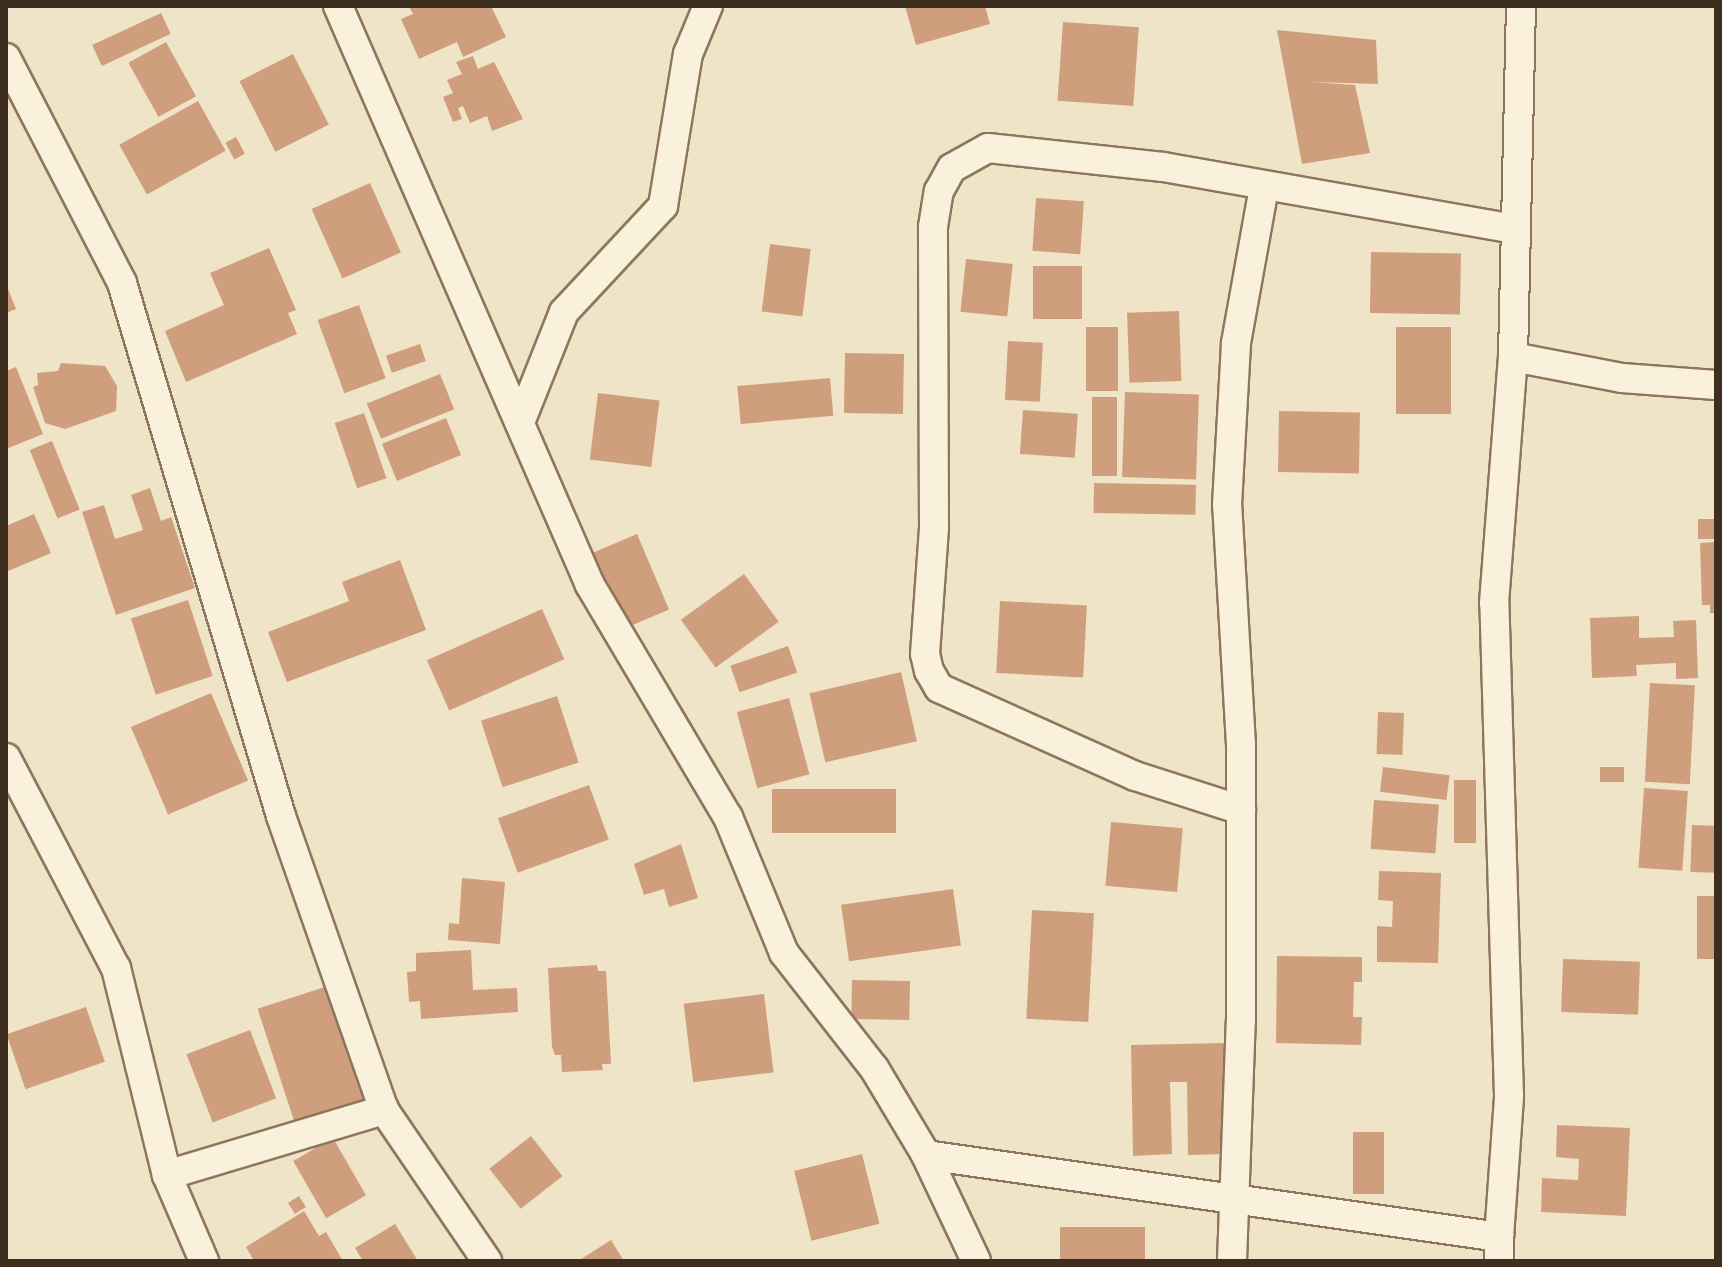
<!DOCTYPE html>
<html>
<head>
<meta charset="utf-8">
<style>
  body { margin:0 }
  #map { position:relative; width:1722px; height:1267px; overflow:hidden; background:#f0e4c8; font-family:"Source Serif 4",serif }
  div>[style] { position:absolute }
  .building>* { inset:0; background:#cf9f7d; transform-origin:0 0 }
  .roads { filter:drop-shadow(2px 0 #8d765c) drop-shadow(-2px 0 #8d765c) drop-shadow(0 2px #8d765c) drop-shadow(0 -2px #8d765c) }
  .street>* { height:28px; margin:-14px; padding:0 14px; transform-origin:14px; border-radius:14px; background:#faf1dc }
  span { translate:-50% -50%; white-space:nowrap; text-align:center; line-height:1.15; -webkit-text-stroke:6px #f7eed8; paint-order:stroke }
  .frame { position:absolute; inset:0; border:8px solid #3d2e20; pointer-events:none }
</style>
</head>
<body>
<div id="map">
  <div class="building">
    <i style="clip-path:polygon(409px 6px,491px 6px,506px 37px,463px 57px,457px 42px,419px 59px,401px 19px,413px 14px)"></i>
    <i style="clip-path:polygon(905px 6px,985px 6px,990px 24px,916px 45px)"></i>
    <i style="left:161px;top:13px;width:23px;height:76px;rotate:65deg"></i>
    <i style="left:1063px;top:22px;width:76px;height:79px;rotate:4deg"></i>
    <i style="clip-path:polygon(1277px 30px,1376px 40px,1378px 84px,1311px 82px,1355px 85px,1370px 153px,1302px 164px)"></i>
    <i style="left:166px;top:42px;width:62px;height:43px;rotate:61deg"></i>
    <i style="left:293px;top:54px;width:79px;height:60px;rotate:63deg"></i>
    <i style="clip-path:polygon(473px 56px,478px 69px,494px 62px,523px 119px,492px 131px,487px 116px,470px 123px,463px 106px,458px 108px,462px 119px,453px 122px,443px 97px,453px 93px,447px 80px,462px 74px,456px 62px)"></i>
    <i style="left:198px;top:101px;width:57px;height:90px;rotate:61deg"></i>
    <i style="left:236px;top:137px;width:19px;height:12px;rotate:62deg"></i>
    <i style="left:370px;top:183px;width:76px;height:64px;rotate:66deg"></i>
    <i style="left:1036px;top:198px;width:48px;height:53px;rotate:4deg"></i>
    <i style="left:770px;top:244px;width:41px;height:68px;rotate:7deg"></i>
    <i style="clip-path:polygon(269px 248px,296px 310px,288px 313px,297px 334px,186px 382px,165px 331px,224px 305px,210px 273px)"></i>
    <i style="left:1371px;top:252px;width:90px;height:61px;rotate:1deg"></i>
    <i style="left:966px;top:259px;width:47px;height:53px;rotate:6deg"></i>
    <i style="left:1033px;top:266px;width:49px;height:53px"></i>
    <i style="clip-path:polygon(6px 284px,16px 309px,6px 313px)"></i>
    <i style="left:359px;top:305px;width:78px;height:44px;rotate:70deg"></i>
    <i style="left:1179px;top:311px;width:70px;height:52px;rotate:88deg"></i>
    <i style="left:1086px;top:327px;width:32px;height:64px"></i>
    <i style="left:1396px;top:327px;width:55px;height:87px"></i>
    <i style="left:1008px;top:341px;width:35px;height:59px;rotate:3deg"></i>
    <i style="left:420px;top:344px;width:18px;height:36px;rotate:71deg"></i>
    <i style="left:845px;top:353px;width:59px;height:60px;rotate:1deg"></i>
    <i style="clip-path:polygon(61px 363px,105px 366px,117px 386px,116px 411px,65px 429px,45px 423px,33px 387px,38px 385px,37px 373px,58px 371px)"></i>
    <i style="clip-path:polygon(16px 367px,43px 434px,6px 449px,6px 371px)"></i>
    <i style="left:440px;top:374px;width:38px;height:79px;rotate:68deg"></i>
    <i style="left:830px;top:378px;width:38px;height:93px;rotate:85deg"></i>
    <i style="left:1125px;top:392px;width:74px;height:85px;rotate:2deg"></i>
    <i style="left:598px;top:393px;width:62px;height:67px;rotate:7deg"></i>
    <i style="left:1092px;top:397px;width:25px;height:79px"></i>
    <i style="left:1023px;top:410px;width:55px;height:44px;rotate:4deg"></i>
    <i style="left:1279px;top:411px;width:81px;height:61px;rotate:1deg"></i>
    <i style="left:364px;top:413px;width:69px;height:31px;rotate:71deg"></i>
    <i style="left:446px;top:418px;width:40px;height:69px;rotate:68deg"></i>
    <i style="left:52px;top:441px;width:74px;height:24px;rotate:68deg"></i>
    <i style="left:1094px;top:483px;width:102px;height:30px;rotate:1deg"></i>
    <i style="clip-path:polygon(150px 488px,161px 521px,171px 517px,195px 588px,116px 615px,82px 512px,104px 505px,115px 539px,143px 530px,131px 495px)"></i>
    <i style="clip-path:polygon(34px 514px,51px 553px,6px 572px,6px 526px)"></i>
    <i style="left:1716px;top:519px;width:20px;height:18px;rotate:90deg"></i>
    <i style="left:637px;top:534px;width:82px;height:51px;rotate:67deg"></i>
    <i style="clip-path:polygon(1716px 542px,1716px 613px,1710px 613px,1710px 605px,1702px 605px,1700px 543px)"></i>
    <i style="clip-path:polygon(400px 560px,426px 630px,287px 682px,268px 632px,349px 601px,342px 582px)"></i>
    <i style="left:744px;top:574px;width:59px;height:78px;rotate:54deg"></i>
    <i style="left:188px;top:600px;width:80px;height:60px;rotate:72deg"></i>
    <i style="left:1000px;top:601px;width:87px;height:72px;rotate:3deg"></i>
    <i style="left:542px;top:609px;width:55px;height:126px;rotate:66deg"></i>
    <i style="clip-path:polygon(1639px 616px,1639px 638px,1674px 637px,1673px 621px,1696px 620px,1698px 678px,1676px 679px,1676px 663px,1636px 665px,1637px 676px,1592px 678px,1590px 618px)"></i>
    <i style="left:788px;top:646px;width:28px;height:61px;rotate:71deg"></i>
    <i style="left:901px;top:672px;width:71px;height:94px;rotate:77deg"></i>
    <i style="left:1650px;top:683px;width:45px;height:99px;rotate:3deg"></i>
    <i style="left:211px;top:693px;width:95px;height:87px;rotate:67deg"></i>
    <i style="left:557px;top:696px;width:70px;height:80px;rotate:72deg"></i>
    <i style="left:789px;top:698px;width:79px;height:54px;rotate:75deg"></i>
    <i style="left:1378px;top:712px;width:26px;height:42px;rotate:2deg"></i>
    <i style="left:1383px;top:767px;width:67px;height:25px;rotate:7deg"></i>
    <i style="left:1600px;top:767px;width:24px;height:15px"></i>
    <i style="left:1454px;top:780px;width:22px;height:63px"></i>
    <i style="left:589px;top:785px;width:58px;height:97px;rotate:70deg"></i>
    <i style="left:1644px;top:788px;width:44px;height:80px;rotate:4deg"></i>
    <i style="left:896px;top:789px;width:44px;height:124px;rotate:90deg"></i>
    <i style="left:1374px;top:800px;width:65px;height:49px;rotate:4deg"></i>
    <i style="left:1111px;top:822px;width:72px;height:64px;rotate:5deg"></i>
    <i style="left:1692px;top:825px;width:24px;height:47px;rotate:2deg"></i>
    <i style="clip-path:polygon(681px 844px,698px 898px,669px 907px,664px 889px,644px 895px,634px 864px)"></i>
    <i style="clip-path:polygon(1379px 871px,1441px 873px,1438px 963px,1377px 962px,1377px 926px,1392px 927px,1393px 901px,1378px 900px)"></i>
    <i style="clip-path:polygon(462px 878px,505px 882px,500px 944px,448px 940px,449px 923px,459px 924px)"></i>
    <i style="left:953px;top:889px;width:57px;height:113px;rotate:82deg"></i>
    <i style="left:1697px;top:896px;width:19px;height:63px"></i>
    <i style="left:1032px;top:910px;width:62px;height:109px;rotate:3deg"></i>
    <i style="clip-path:polygon(471px 950px,473px 990px,517px 988px,518px 1012px,421px 1019px,420px 1001px,409px 1002px,407px 972px,416px 971px,416px 953px)"></i>
    <i style="clip-path:polygon(1277px 956px,1362px 957px,1362px 982px,1354px 982px,1353px 1017px,1362px 1017px,1361px 1045px,1276px 1043px)"></i>
    <i style="left:1563px;top:959px;width:77px;height:53px;rotate:2deg"></i>
    <i style="clip-path:polygon(597px 965px,598px 971px,606px 971px,611px 1064px,602px 1064px,603px 1070px,562px 1072px,561px 1055px,555px 1055px,552px 1047px,548px 968px)"></i>
    <i style="left:852px;top:980px;width:58px;height:39px;rotate:1deg"></i>
    <i style="left:328px;top:986px;width:120px;height:74px;rotate:72deg"></i>
    <i style="left:764px;top:994px;width:79px;height:81px;rotate:83deg"></i>
    <i style="left:86px;top:1007px;width:58px;height:84px;rotate:71deg"></i>
    <i style="left:250px;top:1030px;width:73px;height:68px;rotate:69deg"></i>
    <i style="clip-path:polygon(1224px 1043px,1226px 1154px,1188px 1155px,1187px 1082px,1170px 1082px,1172px 1154px,1133px 1156px,1131px 1045px)"></i>
    <i style="clip-path:polygon(1557px 1125px,1630px 1128px,1626px 1216px,1541px 1212px,1542px 1178px,1578px 1180px,1579px 1159px,1556px 1157px)"></i>
    <i style="left:1353px;top:1132px;width:31px;height:62px"></i>
    <i style="left:531px;top:1136px;width:51px;height:53px;rotate:52deg"></i>
    <i style="left:333px;top:1138px;width:66px;height:46px;rotate:60deg"></i>
    <i style="left:862px;top:1154px;width:72px;height:70px;rotate:76deg"></i>
    <i style="left:299px;top:1196px;width:13px;height:13px;rotate:58deg"></i>
    <i style="clip-path:polygon(304px 1211px,319px 1236px,326px 1232px,343px 1261px,254px 1261px,246px 1247px)"></i>
    <i style="clip-path:polygon(395px 1224px,418px 1261px,363px 1261px,355px 1248px)"></i>
    <i style="left:1145px;top:1227px;width:34px;height:85px;rotate:90deg"></i>
    <i style="clip-path:polygon(611px 1240px,624px 1261px,578px 1261px)"></i>
  </div>
  <div class="roads">
    <div class="street">
      <i style="left:338px;top:6px;width:631px;rotate:66.48deg"></i>
      <i style="left:590px;top:585px;width:270px;rotate:59.3deg"></i>
      <i style="left:728px;top:817px;width:147px;rotate:67.6deg"></i>
      <i style="left:784px;top:953px;width:146px;rotate:52deg"></i>
      <i style="left:874px;top:1068px;width:101px;rotate:59.1deg"></i>
      <i style="left:926px;top:1155px;width:117px;rotate:64.7deg"></i>
      <i style="left:6px;top:58px;width:253px;rotate:62.7deg"></i>
      <i style="left:122px;top:283px;width:556px;rotate:73.39deg"></i>
      <i style="left:281px;top:816px;width:312px;rotate:70.7deg"></i>
      <i style="left:384px;top:1110px;width:183px;rotate:55.7deg"></i>
      <i style="left:1513px;top:357px;width:111px;rotate:10.9deg"></i>
      <i style="left:1622px;top:378px;width:94px;rotate:4.3deg"></i>
      <i style="left:521px;top:420px;width:116px;rotate:-68.3deg"></i>
      <i style="left:564px;top:312px;width:145px;rotate:-47deg"></i>
      <i style="left:663px;top:206px;width:154px;rotate:-80.7deg"></i>
      <i style="left:688px;top:54px;width:52px;rotate:-67.4deg"></i>
      <i style="left:6px;top:758px;width:237px;rotate:62.4deg"></i>
      <i style="left:116px;top:968px;width:213px;rotate:76.2deg"></i>
      <i style="left:167px;top:1175px;width:94px;rotate:66.7deg"></i>
      <i style="left:1241px;top:810px;width:111px;rotate:-162.2deg"></i>
      <i style="left:1135px;top:776px;width:215px;rotate:-155.8deg"></i>
      <i style="left:939px;top:688px;width:20px;rotate:-120deg"></i>
      <i style="left:929px;top:671px;width:17px;rotate:-103deg"></i>
      <i style="left:925px;top:654px;width:127px;rotate:-85.9deg"></i>
      <i style="left:934px;top:527px;width:300px;rotate:-90.2deg"></i>
      <i style="left:933px;top:227px;width:36px;rotate:-81deg"></i>
      <i style="left:939px;top:191px;width:26px;rotate:-61deg"></i>
      <i style="left:952px;top:168px;width:41px;rotate:-29.1deg"></i>
      <i style="left:988px;top:148px;width:176px;rotate:6.2deg"></i>
      <i style="left:1163px;top:167px;width:357px;rotate:10deg"></i>
      <i style="left:926px;top:1155px;width:579px;rotate:8.14deg"></i>
      <i style="left:1499px;top:1237px;width:24px;rotate:90deg"></i>
      <i style="left:167px;top:1175px;width:227px;rotate:-16.7deg"></i>
      <i style="left:1499px;top:1237px;width:141px;rotate:-85.9deg"></i>
      <i style="left:1509px;top:1096px;width:493px;rotate:-91.7deg"></i>
      <i style="left:1494px;top:603px;width:247px;rotate:-85.6deg"></i>
      <i style="left:1513px;top:357px;width:351px;rotate:-88.7deg"></i>
      <i style="left:1232px;top:1261px;width:240px;rotate:-87.9deg"></i>
      <i style="left:1241px;top:1021px;width:276px;rotate:-90deg"></i>
      <i style="left:1241px;top:745px;width:240px;rotate:-93.3deg"></i>
      <i style="left:1227px;top:505px;width:162px;rotate:-86.8deg"></i>
      <i style="left:1236px;top:343px;width:158px;rotate:-79.8deg"></i>
    </div>
  </div>
  <div class="frame"></div>
</div>
</body>
</html>
